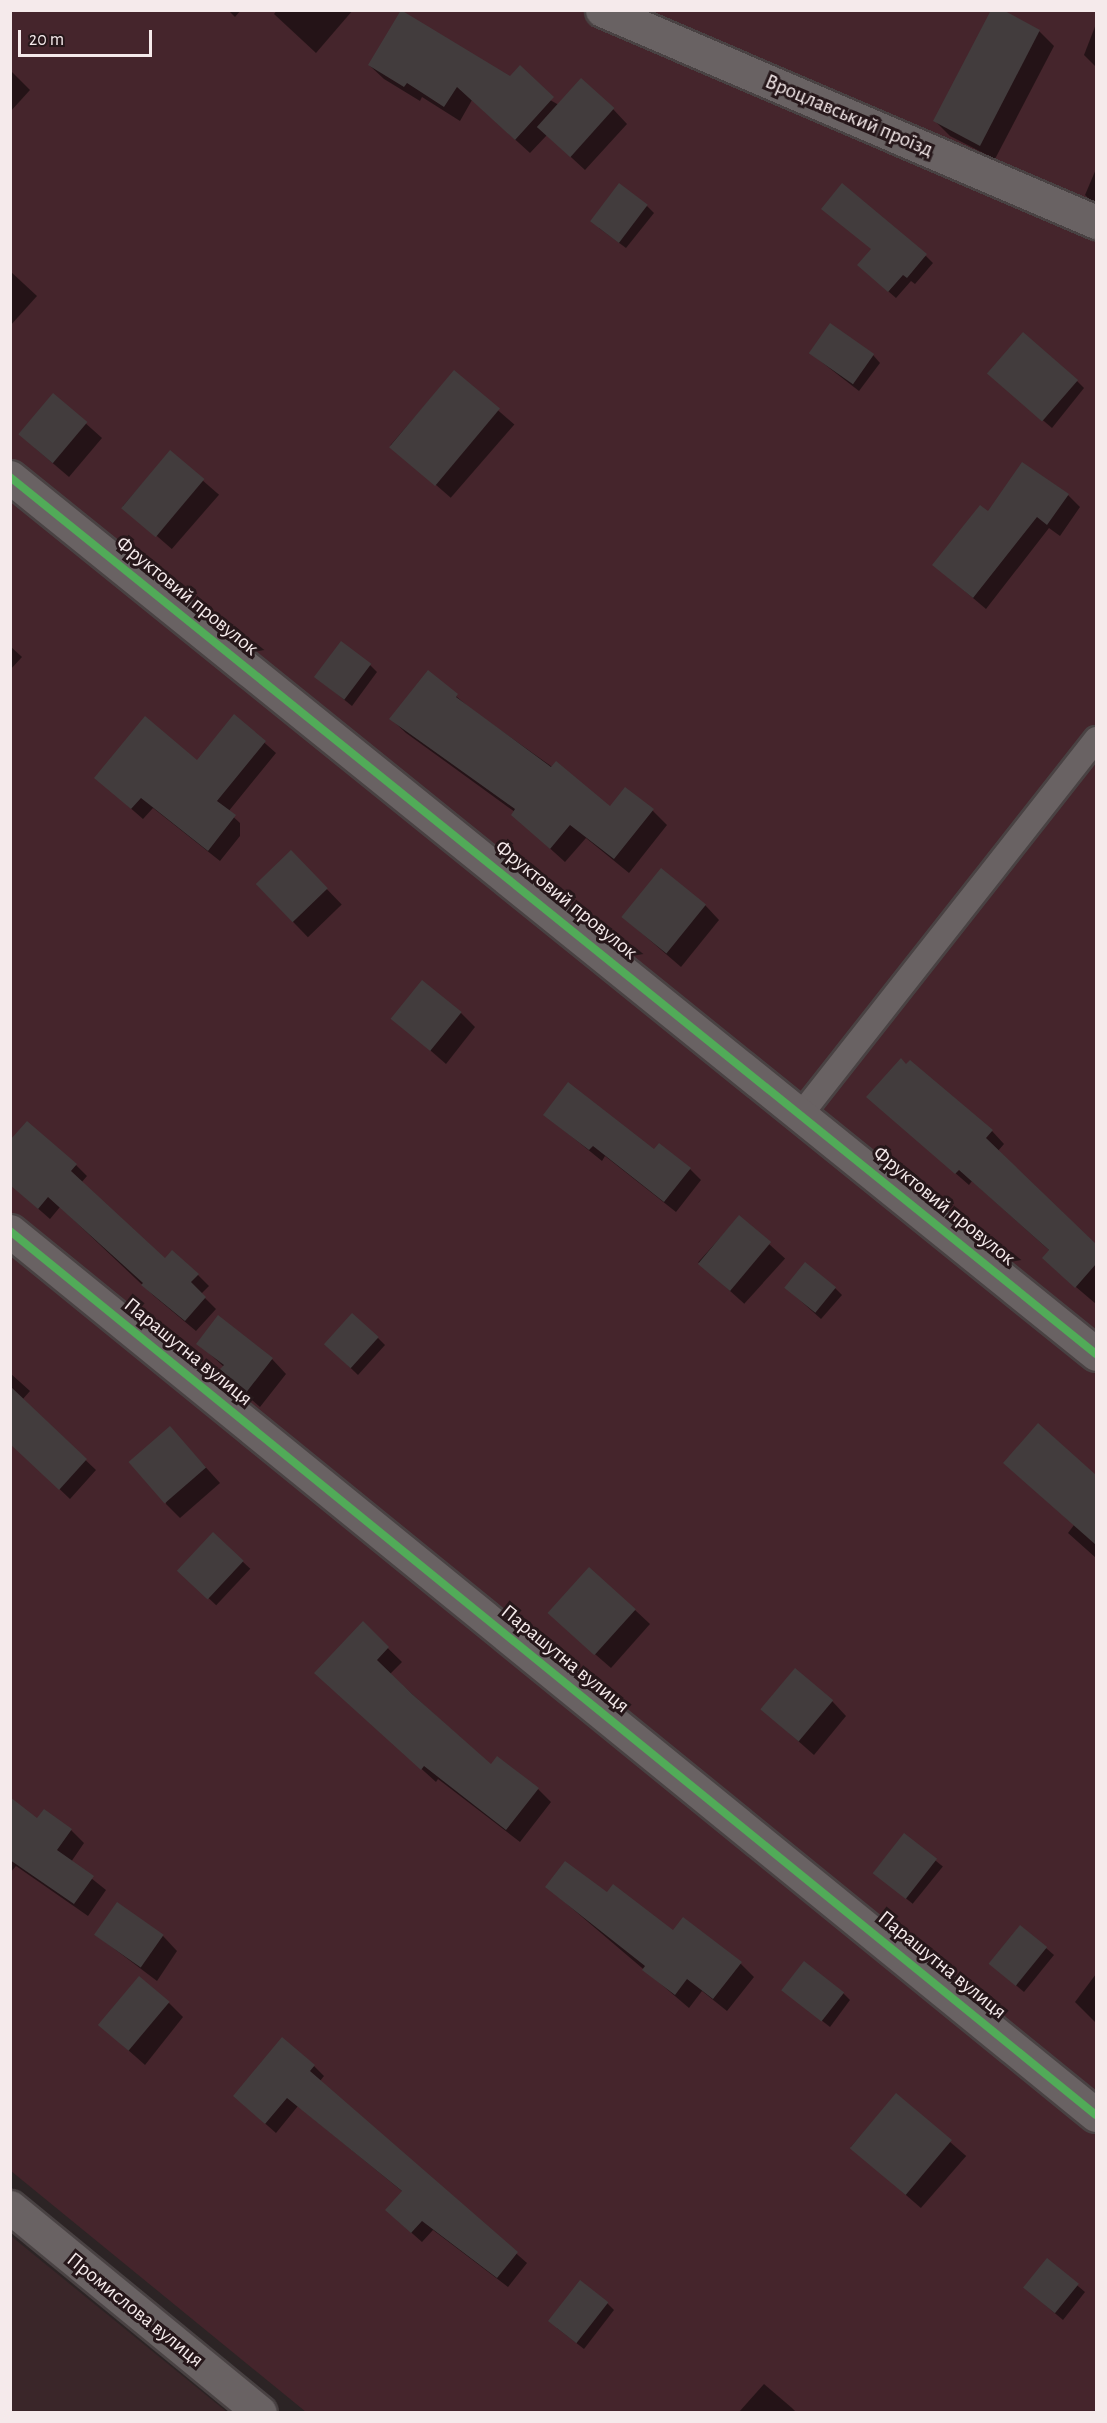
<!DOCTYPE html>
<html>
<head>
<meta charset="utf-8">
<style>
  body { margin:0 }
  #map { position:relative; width:1107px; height:2423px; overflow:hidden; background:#2c2425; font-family:"Alegreya Sans",sans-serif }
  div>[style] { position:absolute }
  .built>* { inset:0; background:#3a2629 }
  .green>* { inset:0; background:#45252c }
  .shadow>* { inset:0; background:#0007; transform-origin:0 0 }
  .building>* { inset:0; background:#423c3d; transform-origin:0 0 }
  .roads { filter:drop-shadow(2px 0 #494243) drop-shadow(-2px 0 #494243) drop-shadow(0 2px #494243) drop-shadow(0 -2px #494243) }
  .service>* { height:24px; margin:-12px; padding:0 12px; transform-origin:12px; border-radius:12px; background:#696263 }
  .minor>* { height:33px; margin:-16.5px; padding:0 16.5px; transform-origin:16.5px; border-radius:16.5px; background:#696263 }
  .cycleway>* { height:8px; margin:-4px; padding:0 4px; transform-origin:4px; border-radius:4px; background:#51ab58 }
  span { translate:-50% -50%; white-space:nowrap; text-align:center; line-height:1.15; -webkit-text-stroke:6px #26171a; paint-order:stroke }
  .street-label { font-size:21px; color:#f5eaeb }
  .frame { position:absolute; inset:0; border:12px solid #f5eaeb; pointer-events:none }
  .scale { position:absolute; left:18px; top:30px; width:134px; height:27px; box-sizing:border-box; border:3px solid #f5eaeb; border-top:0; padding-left:8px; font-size:18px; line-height:21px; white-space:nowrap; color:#f5eaeb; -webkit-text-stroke:4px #26171a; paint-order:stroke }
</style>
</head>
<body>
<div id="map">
  <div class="built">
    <i style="clip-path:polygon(11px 2236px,227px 2412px,11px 2412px)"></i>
  </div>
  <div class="green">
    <i style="clip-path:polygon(10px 11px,1096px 11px,1096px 2412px,306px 2412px,11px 2171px)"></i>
  </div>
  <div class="shadow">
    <i style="clip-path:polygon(228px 10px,241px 10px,235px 17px)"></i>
    <i style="clip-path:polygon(277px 10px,353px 10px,316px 53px,274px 14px)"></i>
    <i style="clip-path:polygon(1096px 24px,1096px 67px,1084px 55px)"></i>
    <i style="clip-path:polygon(1039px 31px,1054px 46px,995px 159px,950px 136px,935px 121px)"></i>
    <i style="clip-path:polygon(369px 65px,511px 78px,559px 105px,613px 109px,627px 124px,585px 170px,547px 135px,530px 153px,472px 100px,460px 121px,422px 97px,420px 101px,384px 79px)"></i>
    <i style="clip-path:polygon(10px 70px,30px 90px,10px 112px)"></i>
    <i style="clip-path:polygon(1096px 169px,1096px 206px,1085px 195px)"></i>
    <i style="clip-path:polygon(647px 206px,654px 213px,626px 248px,599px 228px)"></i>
    <i style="clip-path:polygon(926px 256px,933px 263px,915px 284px,911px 281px,896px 298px,866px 272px)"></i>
    <i style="clip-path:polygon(10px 271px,37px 296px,10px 326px)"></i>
    <i style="clip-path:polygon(810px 353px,873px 355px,880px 363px,859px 391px)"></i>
    <i style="left:454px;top:372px;width:80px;height:97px;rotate:41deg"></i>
    <i style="clip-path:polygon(996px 380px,1077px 381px,1084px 388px,1052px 428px)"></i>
    <i style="clip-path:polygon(54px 395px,102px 438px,69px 477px,35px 448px)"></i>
    <i style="left:170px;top:452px;width:65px;height:72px;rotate:41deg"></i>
    <i style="clip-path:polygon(1068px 495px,1080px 507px,1060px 536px,1049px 528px,986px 609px,934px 565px,989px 513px)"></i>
    <i style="clip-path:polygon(10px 646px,22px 657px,10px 670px)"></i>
    <i style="clip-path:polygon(370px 665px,377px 672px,352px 706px,316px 677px)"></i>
    <i style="clip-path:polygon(428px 672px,472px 710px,610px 808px,625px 789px,653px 811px,667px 825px,629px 873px,586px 838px,565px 862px,513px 815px,515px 812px,406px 733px,391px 719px)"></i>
    <i style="clip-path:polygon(234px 716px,276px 753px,228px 812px,240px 823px,240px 836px,220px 861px,153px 808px,143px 819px,96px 778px,197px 762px)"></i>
    <i style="left:291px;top:852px;width:73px;height:47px;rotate:46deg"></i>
    <i style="clip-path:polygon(705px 905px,719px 920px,681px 967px,623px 917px)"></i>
    <i style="clip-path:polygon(461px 1013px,475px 1027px,446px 1064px,393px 1018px)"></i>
    <i style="clip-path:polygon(868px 1097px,992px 1131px,1004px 1144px,998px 1151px,1096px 1245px,1096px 1304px,1056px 1270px,1050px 1251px,972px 1181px,969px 1185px)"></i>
    <i style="clip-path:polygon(545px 1115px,655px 1151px,690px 1169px,701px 1180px,676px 1212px,605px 1156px,602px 1161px)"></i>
    <i style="clip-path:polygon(76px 1165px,87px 1176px,81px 1183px,165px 1260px,198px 1275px,209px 1286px,201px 1294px,216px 1309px,196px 1331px,154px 1296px,60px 1207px,50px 1219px,10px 1184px)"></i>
    <i style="left:739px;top:1217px;width:62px;height:61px;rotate:42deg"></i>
    <i style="clip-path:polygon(835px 1288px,842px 1295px,821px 1319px,793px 1294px)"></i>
    <i style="clip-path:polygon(378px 1338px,385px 1345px,358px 1375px,333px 1351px)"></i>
    <i style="clip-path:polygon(198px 1343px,272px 1359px,286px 1374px,260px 1407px,220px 1372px,224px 1367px)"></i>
    <i style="clip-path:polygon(10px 1373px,30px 1391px,22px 1400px,96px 1470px,70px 1499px,10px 1442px)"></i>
    <i style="clip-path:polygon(170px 1428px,220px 1483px,180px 1518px,166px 1504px)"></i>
    <i style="clip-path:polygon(1005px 1463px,1071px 1474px,1096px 1495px,1096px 1558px,1068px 1533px,1074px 1525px)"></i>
    <i style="left:213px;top:1534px;width:51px;height:50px;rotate:43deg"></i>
    <i style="clip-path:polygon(635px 1610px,650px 1624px,611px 1668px,565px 1628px)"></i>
    <i style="clip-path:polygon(363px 1624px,402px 1662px,390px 1674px,491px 1766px,538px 1789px,551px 1802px,520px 1842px,438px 1779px,436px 1782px,330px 1686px)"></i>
    <i style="clip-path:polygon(832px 1701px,846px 1716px,814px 1755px,763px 1710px)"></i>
    <i style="clip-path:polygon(10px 1799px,37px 1820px,71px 1830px,84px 1843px,71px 1862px,106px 1890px,88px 1916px,16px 1866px,10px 1873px)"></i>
    <i style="left:904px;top:1835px;width:50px;height:48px;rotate:39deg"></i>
    <i style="clip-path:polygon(547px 1887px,607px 1894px,673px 1932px,741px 1964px,754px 1977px,727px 2011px,702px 1991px,689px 2008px)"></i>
    <i style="clip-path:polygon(96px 1935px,163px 1936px,177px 1951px,157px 1981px)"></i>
    <i style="clip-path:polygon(1046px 1948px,1054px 1955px,1024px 1992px,992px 1965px)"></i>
    <i style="clip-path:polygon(1096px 1974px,1096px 2023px,1075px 2002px)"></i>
    <i style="clip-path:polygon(783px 1990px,843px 1993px,850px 2000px,830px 2027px)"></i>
    <i style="clip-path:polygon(169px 2003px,183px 2017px,145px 2065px,101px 2026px)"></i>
    <i style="clip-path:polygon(314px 2066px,324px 2076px,320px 2081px,527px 2263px,508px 2287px,433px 2230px,422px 2242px,397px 2220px,403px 2192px,298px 2106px,276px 2133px,245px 2106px)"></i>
    <i style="left:896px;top:2095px;width:93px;height:69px;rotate:41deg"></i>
    <i style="clip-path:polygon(1047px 2260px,1085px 2292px,1063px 2320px,1032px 2294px)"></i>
    <i style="clip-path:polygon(607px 2303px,614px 2310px,584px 2349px,557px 2328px)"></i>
    <i style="clip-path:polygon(764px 2384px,792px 2408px,796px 2412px,739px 2412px)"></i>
  </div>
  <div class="building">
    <i style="clip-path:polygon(401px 10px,510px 76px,520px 65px,554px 97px,515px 140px,457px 87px,444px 107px,407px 83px,404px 87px,368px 65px)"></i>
    <i style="clip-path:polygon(991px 10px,1003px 10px,1040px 30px,980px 146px,933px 121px)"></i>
    <i style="left:581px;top:78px;width:45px;height:66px;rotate:42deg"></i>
    <i style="left:619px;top:183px;width:36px;height:48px;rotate:37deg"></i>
    <i style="clip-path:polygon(842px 183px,927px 254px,907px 278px,903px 275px,888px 292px,857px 265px,871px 249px,821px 209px)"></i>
    <i style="left:830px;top:323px;width:54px;height:37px;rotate:35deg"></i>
    <i style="left:1023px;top:332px;width:73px;height:55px;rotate:41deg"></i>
    <i style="left:454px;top:370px;width:60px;height:101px;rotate:40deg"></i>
    <i style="left:53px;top:393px;width:45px;height:54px;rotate:40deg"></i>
    <i style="left:170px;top:450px;width:45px;height:76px;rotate:40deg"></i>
    <i style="clip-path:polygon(1022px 462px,1069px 494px,1047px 525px,1037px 517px,973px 598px,932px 565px,980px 505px,988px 511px)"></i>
    <i style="left:341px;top:641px;width:38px;height:45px;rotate:37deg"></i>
    <i style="clip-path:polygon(428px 670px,458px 694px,456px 697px,551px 767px,556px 761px,610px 806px,625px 787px,654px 809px,614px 859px,570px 825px,550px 849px,511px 815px,515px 809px,389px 719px)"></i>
    <i style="clip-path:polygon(234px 714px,266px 741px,217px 801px,236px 815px,208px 851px,141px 798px,131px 809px,94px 778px,145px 716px,197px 760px)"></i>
    <i style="left:291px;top:850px;width:53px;height:49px;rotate:46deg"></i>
    <i style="left:661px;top:868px;width:58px;height:63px;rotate:39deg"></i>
    <i style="left:422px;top:980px;width:51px;height:50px;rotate:39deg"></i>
    <i style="clip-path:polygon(901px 1058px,906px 1064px,910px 1060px,993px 1130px,986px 1138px,1096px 1244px,1096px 1264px,1075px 1288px,1042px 1258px,1049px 1250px,959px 1170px,955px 1174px,866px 1097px)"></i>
    <i style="clip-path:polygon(568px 1082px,654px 1149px,659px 1143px,691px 1168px,664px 1202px,593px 1146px,589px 1150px,543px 1115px)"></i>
    <i style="clip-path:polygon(27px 1121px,77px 1164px,71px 1171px,165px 1258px,172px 1250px,199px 1274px,191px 1282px,206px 1297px,185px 1321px,141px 1285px,143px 1283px,48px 1197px,38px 1209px,10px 1185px,10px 1140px)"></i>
    <i style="left:739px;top:1215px;width:42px;height:64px;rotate:40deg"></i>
    <i style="left:805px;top:1262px;width:40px;height:33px;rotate:39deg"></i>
    <i style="left:352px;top:1313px;width:36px;height:42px;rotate:42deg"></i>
    <i style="clip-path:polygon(218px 1315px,273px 1358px,245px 1394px,217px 1372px,224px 1365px,196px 1344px)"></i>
    <i style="clip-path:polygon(10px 1386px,87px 1459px,59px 1490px,10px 1444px)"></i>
    <i style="clip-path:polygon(1038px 1423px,1096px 1475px,1096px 1545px,1003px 1463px)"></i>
    <i style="left:170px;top:1426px;width:55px;height:55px;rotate:49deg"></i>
    <i style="left:213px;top:1532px;width:42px;height:53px;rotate:43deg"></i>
    <i style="left:589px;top:1567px;width:63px;height:62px;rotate:42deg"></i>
    <i style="clip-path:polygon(363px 1621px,389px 1647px,377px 1660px,412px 1694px,491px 1764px,497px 1756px,539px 1788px,506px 1830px,424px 1766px,421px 1770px,314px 1673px)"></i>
    <i style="left:795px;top:1668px;width:50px;height:54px;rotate:40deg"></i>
    <i style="clip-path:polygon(10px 1797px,37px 1818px,44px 1809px,72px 1829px,57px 1850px,94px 1876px,74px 1904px,10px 1860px)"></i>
    <i style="left:904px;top:1833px;width:42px;height:51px;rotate:38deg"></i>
    <i style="clip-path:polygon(565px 1861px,607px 1892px,613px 1884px,673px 1930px,683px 1917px,742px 1962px,713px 1999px,687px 1979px,675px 1995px,642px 1970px,645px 1966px,545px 1887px)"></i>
    <i style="left:117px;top:1902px;width:57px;height:40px;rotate:35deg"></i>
    <i style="left:1020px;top:1925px;width:35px;height:50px;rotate:39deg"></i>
    <i style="left:804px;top:1961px;width:51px;height:37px;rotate:38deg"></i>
    <i style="left:139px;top:1976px;width:40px;height:64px;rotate:40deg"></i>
    <i style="clip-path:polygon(282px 2037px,315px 2065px,310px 2071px,518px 2252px,497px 2278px,422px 2221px,411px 2233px,385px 2210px,402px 2191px,287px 2098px,265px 2124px,233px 2096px)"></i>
    <i style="left:896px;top:2093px;width:73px;height:72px;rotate:40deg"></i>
    <i style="left:1047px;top:2258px;width:41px;height:38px;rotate:39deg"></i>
    <i style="left:580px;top:2280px;width:36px;height:52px;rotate:38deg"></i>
  </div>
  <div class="roads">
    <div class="service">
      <i style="left:802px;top:1113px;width:476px;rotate:-51.8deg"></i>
    </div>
    <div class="minor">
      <i style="left:602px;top:10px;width:538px;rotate:23.23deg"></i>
      <i style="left:10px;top:477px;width:1396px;rotate:38.92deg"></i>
      <i style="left:10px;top:1231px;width:1400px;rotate:39.15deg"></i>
      <i style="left:10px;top:2207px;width:323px;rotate:39.4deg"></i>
    </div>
  </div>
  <div class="cycleway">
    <i style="left:10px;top:477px;width:1396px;rotate:38.92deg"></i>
    <i style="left:10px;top:1231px;width:1400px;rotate:39.15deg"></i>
  </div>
  <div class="street-label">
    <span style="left:849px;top:116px;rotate:23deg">Вроцлавський проїзд</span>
    <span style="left:187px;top:596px;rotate:39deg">Фруктовий провулок</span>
    <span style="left:566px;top:900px;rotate:39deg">Фруктовий провулок</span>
    <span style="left:944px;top:1206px;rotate:39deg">Фруктовий провулок</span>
    <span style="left:188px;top:1352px;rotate:39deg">Парашутна вулиця</span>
    <span style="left:565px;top:1659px;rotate:39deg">Парашутна вулиця</span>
    <span style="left:942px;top:1965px;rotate:39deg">Парашутна вулиця</span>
    <span style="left:135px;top:2310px;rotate:39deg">Промислова вулиця</span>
  </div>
  <div class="frame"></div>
  <div class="scale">20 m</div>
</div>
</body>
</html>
